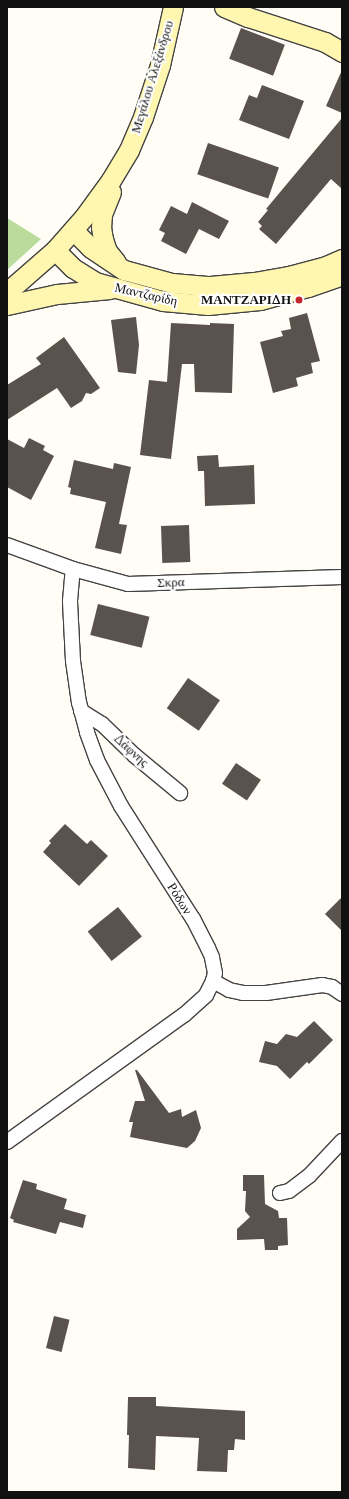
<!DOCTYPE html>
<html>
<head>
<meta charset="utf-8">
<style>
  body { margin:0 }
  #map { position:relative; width:349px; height:1499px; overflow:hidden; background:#fffdf5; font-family:Lora,serif }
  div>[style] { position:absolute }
  .forest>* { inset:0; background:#b9dc9c }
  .building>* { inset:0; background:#5a524d; transform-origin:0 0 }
  .roads { filter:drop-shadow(1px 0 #444) drop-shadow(-1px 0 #444) drop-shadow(0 1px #444) drop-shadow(0 -1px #444) }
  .street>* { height:14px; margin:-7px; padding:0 7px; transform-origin:7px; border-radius:7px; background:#fff }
  .secondary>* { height:19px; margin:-9.5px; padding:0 9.5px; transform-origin:9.5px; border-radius:9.5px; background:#fff6b0 }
  .dots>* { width:11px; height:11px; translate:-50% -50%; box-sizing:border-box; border:2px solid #fff; border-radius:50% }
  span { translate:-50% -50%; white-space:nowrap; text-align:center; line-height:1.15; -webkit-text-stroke:4px #fff; paint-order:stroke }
  .street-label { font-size:13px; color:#111 }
  .poi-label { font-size:13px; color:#111; font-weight:700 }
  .right { translate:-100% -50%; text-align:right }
  .frame { position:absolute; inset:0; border:8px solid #111; pointer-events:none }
</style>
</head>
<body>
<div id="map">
  <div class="forest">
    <i style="clip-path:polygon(7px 218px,41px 239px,7px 270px)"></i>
  </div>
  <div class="building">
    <i style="left:241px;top:28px;width:47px;height:33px;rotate:21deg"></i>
    <i style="clip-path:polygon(342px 70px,342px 113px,326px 106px)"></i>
    <i style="clip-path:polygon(262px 85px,304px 101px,289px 139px,239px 120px,249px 95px,257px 98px)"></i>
    <i style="clip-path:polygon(342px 118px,342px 189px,331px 179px,276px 244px,259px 229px,262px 226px,258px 222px,268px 210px,266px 209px)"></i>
    <i style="left:208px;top:143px;width:75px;height:33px;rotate:19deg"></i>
    <i style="clip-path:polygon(192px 202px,229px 221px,219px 239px,199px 229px,186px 254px,161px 241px,165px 233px,159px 230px,171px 206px,187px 214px)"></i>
    <i style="clip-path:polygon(307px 313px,320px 361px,311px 363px,313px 373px,296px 378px,298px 386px,273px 393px,260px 342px,283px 336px,281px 331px,291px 329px,289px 318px)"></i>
    <i style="clip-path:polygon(136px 317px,139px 345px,136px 374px,118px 372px,111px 320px)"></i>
    <i style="clip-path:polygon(171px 323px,210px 325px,210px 323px,234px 324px,232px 393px,195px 392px,194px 364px,182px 364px,171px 459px,140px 455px,149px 380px,167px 382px)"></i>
    <i style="clip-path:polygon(64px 337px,100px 388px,91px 394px,86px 393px,82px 401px,71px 408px,57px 388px,7px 420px,7px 385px,41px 364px,36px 358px)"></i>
    <i style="clip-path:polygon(29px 438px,45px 446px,43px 450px,54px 456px,31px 500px,7px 487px,7px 439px,24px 448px)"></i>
    <i style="clip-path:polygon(218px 455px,219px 467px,254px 465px,255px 504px,205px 506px,204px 471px,198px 471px,197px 456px)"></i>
    <i style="clip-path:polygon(74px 460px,113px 469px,114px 463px,131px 467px,119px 524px,127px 525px,121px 554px,95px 548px,106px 502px,70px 494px,71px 488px,68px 487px)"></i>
    <i style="left:189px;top:525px;width:37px;height:28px;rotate:88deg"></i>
    <i style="left:98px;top:604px;width:53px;height:32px;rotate:14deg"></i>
    <i style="left:188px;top:678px;width:39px;height:37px;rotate:35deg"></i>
    <i style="left:236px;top:763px;width:30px;height:25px;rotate:34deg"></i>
    <i style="clip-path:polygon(65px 824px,87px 844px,91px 840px,108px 856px,79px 886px,43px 852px,51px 843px,49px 841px)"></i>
    <i style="clip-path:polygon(342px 897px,342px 931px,325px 914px)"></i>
    <i style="left:118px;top:907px;width:38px;height:39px;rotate:51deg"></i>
    <i style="clip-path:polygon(314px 1021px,333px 1040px,309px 1064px,307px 1062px,290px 1079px,277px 1066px,259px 1062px,265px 1041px,277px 1044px,286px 1034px,297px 1037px)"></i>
    <i style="clip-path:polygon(135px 1070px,137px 1070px,169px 1113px,181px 1109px,182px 1117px,196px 1110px,201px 1128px,195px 1141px,187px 1148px,130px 1137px,133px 1122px,129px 1122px,135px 1101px,145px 1101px)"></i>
    <i style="clip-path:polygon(243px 1175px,264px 1175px,265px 1204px,278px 1211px,279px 1218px,287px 1218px,288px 1245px,278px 1246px,278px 1250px,265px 1250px,264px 1239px,237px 1240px,237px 1229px,250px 1217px,245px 1211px,246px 1191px,243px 1191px)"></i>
    <i style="clip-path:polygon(23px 1180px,37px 1184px,36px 1189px,67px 1199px,64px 1209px,86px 1215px,83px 1228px,60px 1222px,56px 1234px,13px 1222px,14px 1220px,10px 1218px)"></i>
    <i style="left:54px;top:1316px;width:16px;height:33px;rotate:14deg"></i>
    <i style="clip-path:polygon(128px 1397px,156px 1397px,156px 1406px,245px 1411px,245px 1440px,235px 1439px,234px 1450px,228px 1450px,227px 1472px,197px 1471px,199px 1438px,156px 1436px,155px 1470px,128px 1468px,129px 1435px,127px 1435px)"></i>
  </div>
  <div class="roads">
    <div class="street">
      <i style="left:7px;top:545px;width:70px;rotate:20deg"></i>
      <i style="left:73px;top:569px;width:57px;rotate:15.3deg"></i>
      <i style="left:128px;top:584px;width:214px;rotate:-1.9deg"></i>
      <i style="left:81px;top:711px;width:25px;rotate:32deg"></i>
      <i style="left:102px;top:724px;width:45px;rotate:44.1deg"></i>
      <i style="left:134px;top:755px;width:60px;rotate:39.6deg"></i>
      <i style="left:213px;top:981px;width:18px;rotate:29deg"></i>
      <i style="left:229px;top:990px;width:14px;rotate:12deg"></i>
      <i style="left:243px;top:993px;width:23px"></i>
      <i style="left:266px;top:993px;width:57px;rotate:-8.1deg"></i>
      <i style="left:322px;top:985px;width:10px;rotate:11deg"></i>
      <i style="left:332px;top:987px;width:12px;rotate:35deg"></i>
      <i style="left:7px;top:1142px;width:218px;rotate:-35.7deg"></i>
      <i style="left:184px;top:1015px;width:30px;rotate:-42deg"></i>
      <i style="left:206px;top:995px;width:16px;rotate:-63deg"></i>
      <i style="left:213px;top:981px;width:8px;rotate:-76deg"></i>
      <i style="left:215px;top:973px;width:16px;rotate:-101deg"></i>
      <i style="left:212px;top:957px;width:10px;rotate:-114deg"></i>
      <i style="left:208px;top:948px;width:33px;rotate:-117deg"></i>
      <i style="left:193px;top:919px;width:134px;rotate:-122.5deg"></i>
      <i style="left:121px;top:806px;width:52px;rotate:-117.6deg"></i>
      <i style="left:97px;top:760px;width:30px;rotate:-110deg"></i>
      <i style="left:87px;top:732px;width:30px;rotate:-105deg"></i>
      <i style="left:79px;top:703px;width:42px;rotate:-98.1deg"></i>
      <i style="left:73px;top:661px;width:60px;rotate:-92.9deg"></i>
      <i style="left:70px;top:601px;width:32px;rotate:-85deg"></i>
      <i style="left:280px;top:1193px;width:9px;rotate:-13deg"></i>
      <i style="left:289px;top:1191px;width:25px;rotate:-37deg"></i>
      <i style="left:309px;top:1176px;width:48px;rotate:-46.7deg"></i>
    </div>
    <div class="secondary">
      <i style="left:224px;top:7px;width:26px;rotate:23deg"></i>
      <i style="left:248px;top:17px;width:81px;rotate:18deg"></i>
      <i style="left:325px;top:42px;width:20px;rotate:30deg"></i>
      <i style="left:111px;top:192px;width:24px;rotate:112deg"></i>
      <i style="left:102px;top:214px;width:13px;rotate:94deg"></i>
      <i style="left:101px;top:227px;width:12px;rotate:81deg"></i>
      <i style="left:103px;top:239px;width:13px;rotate:72deg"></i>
      <i style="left:107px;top:251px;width:14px;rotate:51deg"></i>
      <i style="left:73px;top:230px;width:25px;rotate:45deg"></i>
      <i style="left:91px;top:248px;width:40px;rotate:34deg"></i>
      <i style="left:124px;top:270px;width:50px;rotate:15.2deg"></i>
      <i style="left:172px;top:283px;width:38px;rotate:5deg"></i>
      <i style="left:210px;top:286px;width:44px;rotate:-5.2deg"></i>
      <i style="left:254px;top:282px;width:36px;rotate:-10deg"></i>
      <i style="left:289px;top:276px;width:38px;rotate:-15deg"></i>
      <i style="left:326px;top:266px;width:17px;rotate:-24deg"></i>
      <i style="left:55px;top:250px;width:25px;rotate:45deg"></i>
      <i style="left:73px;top:268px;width:26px;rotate:32deg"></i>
      <i style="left:95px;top:282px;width:71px;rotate:15.6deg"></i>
      <i style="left:163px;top:301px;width:45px;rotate:5.1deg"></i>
      <i style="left:208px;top:305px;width:52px;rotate:-5.5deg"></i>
      <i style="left:260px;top:300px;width:50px;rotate:-15.2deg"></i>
      <i style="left:308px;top:287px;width:36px;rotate:-19deg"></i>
      <i style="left:7px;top:292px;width:64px;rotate:-41.2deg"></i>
      <i style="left:55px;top:250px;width:44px;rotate:-48.7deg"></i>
      <i style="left:84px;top:217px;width:46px;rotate:-53.9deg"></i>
      <i style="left:111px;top:180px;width:35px;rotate:-59deg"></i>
      <i style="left:129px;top:150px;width:36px;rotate:-67deg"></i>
      <i style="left:143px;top:117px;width:55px;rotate:-71.9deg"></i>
      <i style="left:160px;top:65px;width:59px;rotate:-77.4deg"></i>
      <i style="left:7px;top:305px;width:51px;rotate:-12.4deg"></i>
      <i style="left:57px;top:294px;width:53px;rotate:-5.4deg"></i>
    </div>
  </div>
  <div class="dots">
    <i style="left:299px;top:300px;background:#c4262e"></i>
  </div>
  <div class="street-label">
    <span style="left:153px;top:77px;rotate:-73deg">Μεγάλου Αλεξάνδρου</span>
    <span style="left:146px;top:295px;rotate:13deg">Μαντζαρίδη</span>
    <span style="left:171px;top:583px;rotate:-2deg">Σκρα</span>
    <span style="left:131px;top:751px;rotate:42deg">Δάφνης</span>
    <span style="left:179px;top:899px;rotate:58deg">Ρόδων</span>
  </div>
  <div class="poi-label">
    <span class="right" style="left:291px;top:300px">ΜΑΝΤΖΑΡΙΔΗ</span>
  </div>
  <div class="frame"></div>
</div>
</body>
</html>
